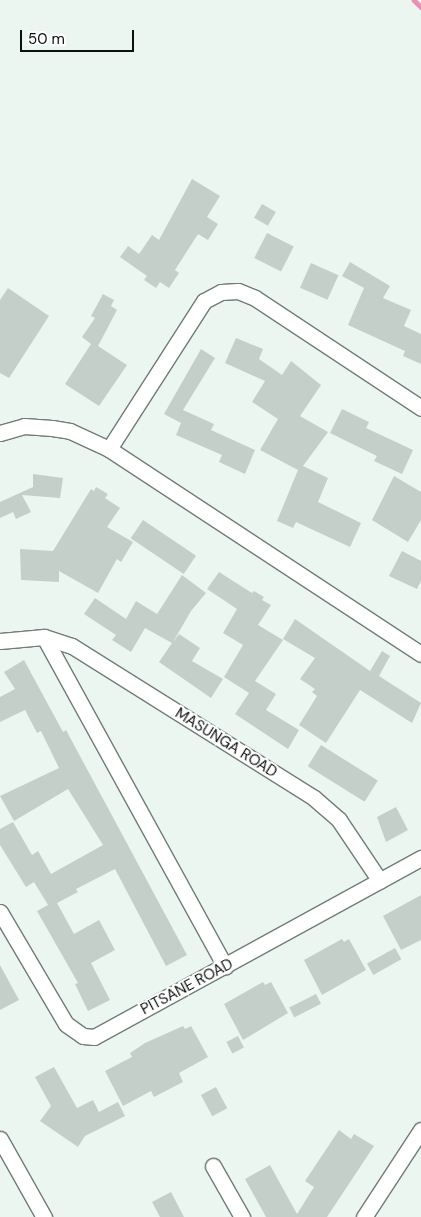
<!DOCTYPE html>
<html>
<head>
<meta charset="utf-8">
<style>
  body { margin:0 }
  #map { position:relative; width:421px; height:1217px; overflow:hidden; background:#ebf6f0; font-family:"DM Sans",sans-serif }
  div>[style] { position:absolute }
  .stream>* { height:4.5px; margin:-2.25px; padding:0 2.25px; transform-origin:2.25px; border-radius:2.25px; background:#e890b7 }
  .building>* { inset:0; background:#c4cfca; transform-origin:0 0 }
  .roads { filter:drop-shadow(1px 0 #727c77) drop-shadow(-1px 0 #727c77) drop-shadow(0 1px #727c77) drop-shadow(0 -1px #727c77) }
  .minor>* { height:15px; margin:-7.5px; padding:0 7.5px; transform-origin:7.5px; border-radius:7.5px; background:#fff }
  span { translate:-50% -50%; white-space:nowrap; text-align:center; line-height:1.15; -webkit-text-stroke:4px #fff; paint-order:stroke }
  .street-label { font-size:15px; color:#0c100e }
  .scale { position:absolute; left:20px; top:30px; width:114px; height:22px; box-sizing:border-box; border:2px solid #0c100e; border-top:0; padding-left:6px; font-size:15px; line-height:18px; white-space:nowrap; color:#0c100e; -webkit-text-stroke:4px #fff; paint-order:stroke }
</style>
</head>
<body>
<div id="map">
  <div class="stream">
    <i style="left:414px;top:0;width:10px;rotate:45deg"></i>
  </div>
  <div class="building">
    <i style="clip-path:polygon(192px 179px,220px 196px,207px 217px,218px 224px,208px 240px,198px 234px,175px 270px,179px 273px,169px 288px,160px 282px,156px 288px,144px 280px,147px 276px,120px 257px,128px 246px,139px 254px,152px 235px,159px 240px)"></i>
    <i style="left:262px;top:204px;width:16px;height:16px;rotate:30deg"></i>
    <i style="left:267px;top:233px;width:30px;height:28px;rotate:27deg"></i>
    <i style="clip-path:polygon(350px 262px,390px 286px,383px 298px,411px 310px,404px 326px,421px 334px,421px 364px,403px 356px,405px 351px,348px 325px,364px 288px,342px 276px)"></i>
    <i style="left:311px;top:263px;width:30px;height:27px;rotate:24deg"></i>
    <i style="clip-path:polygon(8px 288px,49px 316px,9px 378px,0 373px,0 300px)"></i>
    <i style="clip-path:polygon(103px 294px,114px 300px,111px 306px,117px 310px,98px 346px,127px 365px,99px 406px,65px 384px,91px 344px,82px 337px,95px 318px,91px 316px)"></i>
    <i style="clip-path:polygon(236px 338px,263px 349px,259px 359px,282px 375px,291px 361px,321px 385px,300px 416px,328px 432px,303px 466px,328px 478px,318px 502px,361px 523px,350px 547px,296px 522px,293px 528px,277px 521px,298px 470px,260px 450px,278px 419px,252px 402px,265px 381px,225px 363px)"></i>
    <i style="clip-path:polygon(201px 349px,215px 358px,183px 410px,214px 424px,211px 430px,255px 450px,245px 474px,219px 462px,222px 455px,176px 435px,181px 423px,164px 414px)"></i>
    <i style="clip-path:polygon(342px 409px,369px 422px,366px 428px,413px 450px,402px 474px,374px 461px,377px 456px,330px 433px)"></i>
    <i style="clip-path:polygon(33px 474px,63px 478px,60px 498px,22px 495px,31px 512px,16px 519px,13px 512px,0 518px,0 502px,33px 487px)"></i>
    <i style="clip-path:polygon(394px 476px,421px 492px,421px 520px,408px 542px,372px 520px)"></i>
    <i style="clip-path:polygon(96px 487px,108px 494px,105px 498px,120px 508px,107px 527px,133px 542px,121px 562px,117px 559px,98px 593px,59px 571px,59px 582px,21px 580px,20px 549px,53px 551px,91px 489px,94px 491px)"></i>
    <i style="left:143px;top:520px;width:64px;height:22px;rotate:34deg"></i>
    <i style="clip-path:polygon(402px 551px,421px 561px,421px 581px,417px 589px,389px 576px)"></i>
    <i style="clip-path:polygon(219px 572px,252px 593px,254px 591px,264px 597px,262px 600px,271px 605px,258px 625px,283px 640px,255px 681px,276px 694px,266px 710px,299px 730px,288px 749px,235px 714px,249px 693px,224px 677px,243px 645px,223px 633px,237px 609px,207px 589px)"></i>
    <i style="clip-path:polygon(182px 575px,206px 593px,191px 611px,173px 642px,179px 634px,200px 648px,192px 661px,223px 679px,211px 698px,159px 662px,172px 643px,145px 628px,131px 652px,112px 640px,116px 635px,84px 614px,95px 598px,126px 619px,136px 601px,157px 614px)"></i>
    <i style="clip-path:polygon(295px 619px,370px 671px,382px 651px,390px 656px,379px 676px,421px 703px,412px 723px,360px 690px,326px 743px,299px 725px,317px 696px,312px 692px,315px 689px,300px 679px,315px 658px,283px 639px)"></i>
    <i style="clip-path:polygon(24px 660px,63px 732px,66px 730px,187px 955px,166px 966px,115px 869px,76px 889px,78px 892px,57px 903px,74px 934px,99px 920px,115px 950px,91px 963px,110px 1000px,88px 1011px,75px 984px,78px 983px,37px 911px,48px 905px,34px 882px,26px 887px,0 845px,0 829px,13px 822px,32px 855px,38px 851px,51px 874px,103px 845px,68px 789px,14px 821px,0 796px,59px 768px,41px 731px,37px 733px,25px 710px,0 722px,0 697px,15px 689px,4px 672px)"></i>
    <i style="left:321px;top:745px;width:67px;height:25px;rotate:32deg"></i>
    <i style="clip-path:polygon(396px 807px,408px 830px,386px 842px,377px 817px)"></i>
    <i style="clip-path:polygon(421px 895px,421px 940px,401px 950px,383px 916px)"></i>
    <i style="clip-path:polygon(342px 939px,344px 942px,349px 939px,366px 970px,322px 995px,304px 960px)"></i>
    <i style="left:395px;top:948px;width:13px;height:32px;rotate:61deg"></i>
    <i style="clip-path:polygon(0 965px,19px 1000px,0 1010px)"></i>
    <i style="clip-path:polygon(263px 982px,265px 985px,271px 982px,288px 1013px,243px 1040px,224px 1004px)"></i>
    <i style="left:316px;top:994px;width:11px;height:30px;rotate:63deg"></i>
    <i style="clip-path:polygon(183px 1026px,185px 1029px,191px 1026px,208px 1057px,179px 1073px,183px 1082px,154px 1097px,151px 1091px,123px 1106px,105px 1071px,132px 1057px,130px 1053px,145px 1043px)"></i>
    <i style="left:238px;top:1036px;width:13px;height:13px;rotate:63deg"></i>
    <i style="clip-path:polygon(54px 1067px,77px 1108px,93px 1100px,99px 1112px,118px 1102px,125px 1116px,85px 1136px,78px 1147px,40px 1121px,51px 1106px,35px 1077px)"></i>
    <i style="left:216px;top:1087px;width:24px;height:17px;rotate:62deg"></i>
    <i style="clip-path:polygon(339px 1130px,351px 1139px,354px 1134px,374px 1146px,327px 1217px,266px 1217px,245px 1179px,270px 1165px,297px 1214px,314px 1187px,305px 1181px)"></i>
    <i style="clip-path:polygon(171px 1192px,184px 1217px,160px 1217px,152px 1202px)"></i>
  </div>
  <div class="roads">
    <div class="minor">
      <i style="left:0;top:433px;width:25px;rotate:-16deg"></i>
      <i style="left:24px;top:426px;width:28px;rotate:4deg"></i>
      <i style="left:52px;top:428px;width:18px;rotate:9deg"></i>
      <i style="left:70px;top:431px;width:43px;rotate:24.8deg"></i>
      <i style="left:109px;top:449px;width:373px;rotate:33.3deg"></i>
      <i style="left:109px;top:449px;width:176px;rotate:-57.3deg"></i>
      <i style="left:204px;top:301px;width:19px;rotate:-28deg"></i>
      <i style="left:221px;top:292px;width:17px;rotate:-3deg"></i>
      <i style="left:238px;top:291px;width:18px;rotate:22deg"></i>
      <i style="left:255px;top:298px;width:199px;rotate:33.5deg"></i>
      <i style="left:44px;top:637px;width:376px;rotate:61.2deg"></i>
      <i style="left:0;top:641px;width:44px;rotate:-5.2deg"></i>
      <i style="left:44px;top:637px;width:29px;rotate:18deg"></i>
      <i style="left:72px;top:646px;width:286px;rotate:32.1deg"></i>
      <i style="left:314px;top:798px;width:33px;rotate:41deg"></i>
      <i style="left:339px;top:820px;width:73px;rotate:56.1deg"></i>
      <i style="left:0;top:912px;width:130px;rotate:59.5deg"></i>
      <i style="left:66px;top:1024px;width:21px;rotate:35deg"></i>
      <i style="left:83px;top:1036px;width:11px;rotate:5deg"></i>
      <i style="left:94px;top:1037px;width:373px;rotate:-28.7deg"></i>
      <i style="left:0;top:1139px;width:90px;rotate:60.6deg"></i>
      <i style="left:213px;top:1166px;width:59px;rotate:60.4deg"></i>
      <i style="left:364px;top:1217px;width:104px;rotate:-56.8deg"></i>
    </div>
  </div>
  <div class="street-label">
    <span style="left:226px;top:743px;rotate:32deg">MASUNGA ROAD</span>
    <span style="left:187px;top:987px;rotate:-28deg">PITSANE ROAD</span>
  </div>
  <div class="scale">50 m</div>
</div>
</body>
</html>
